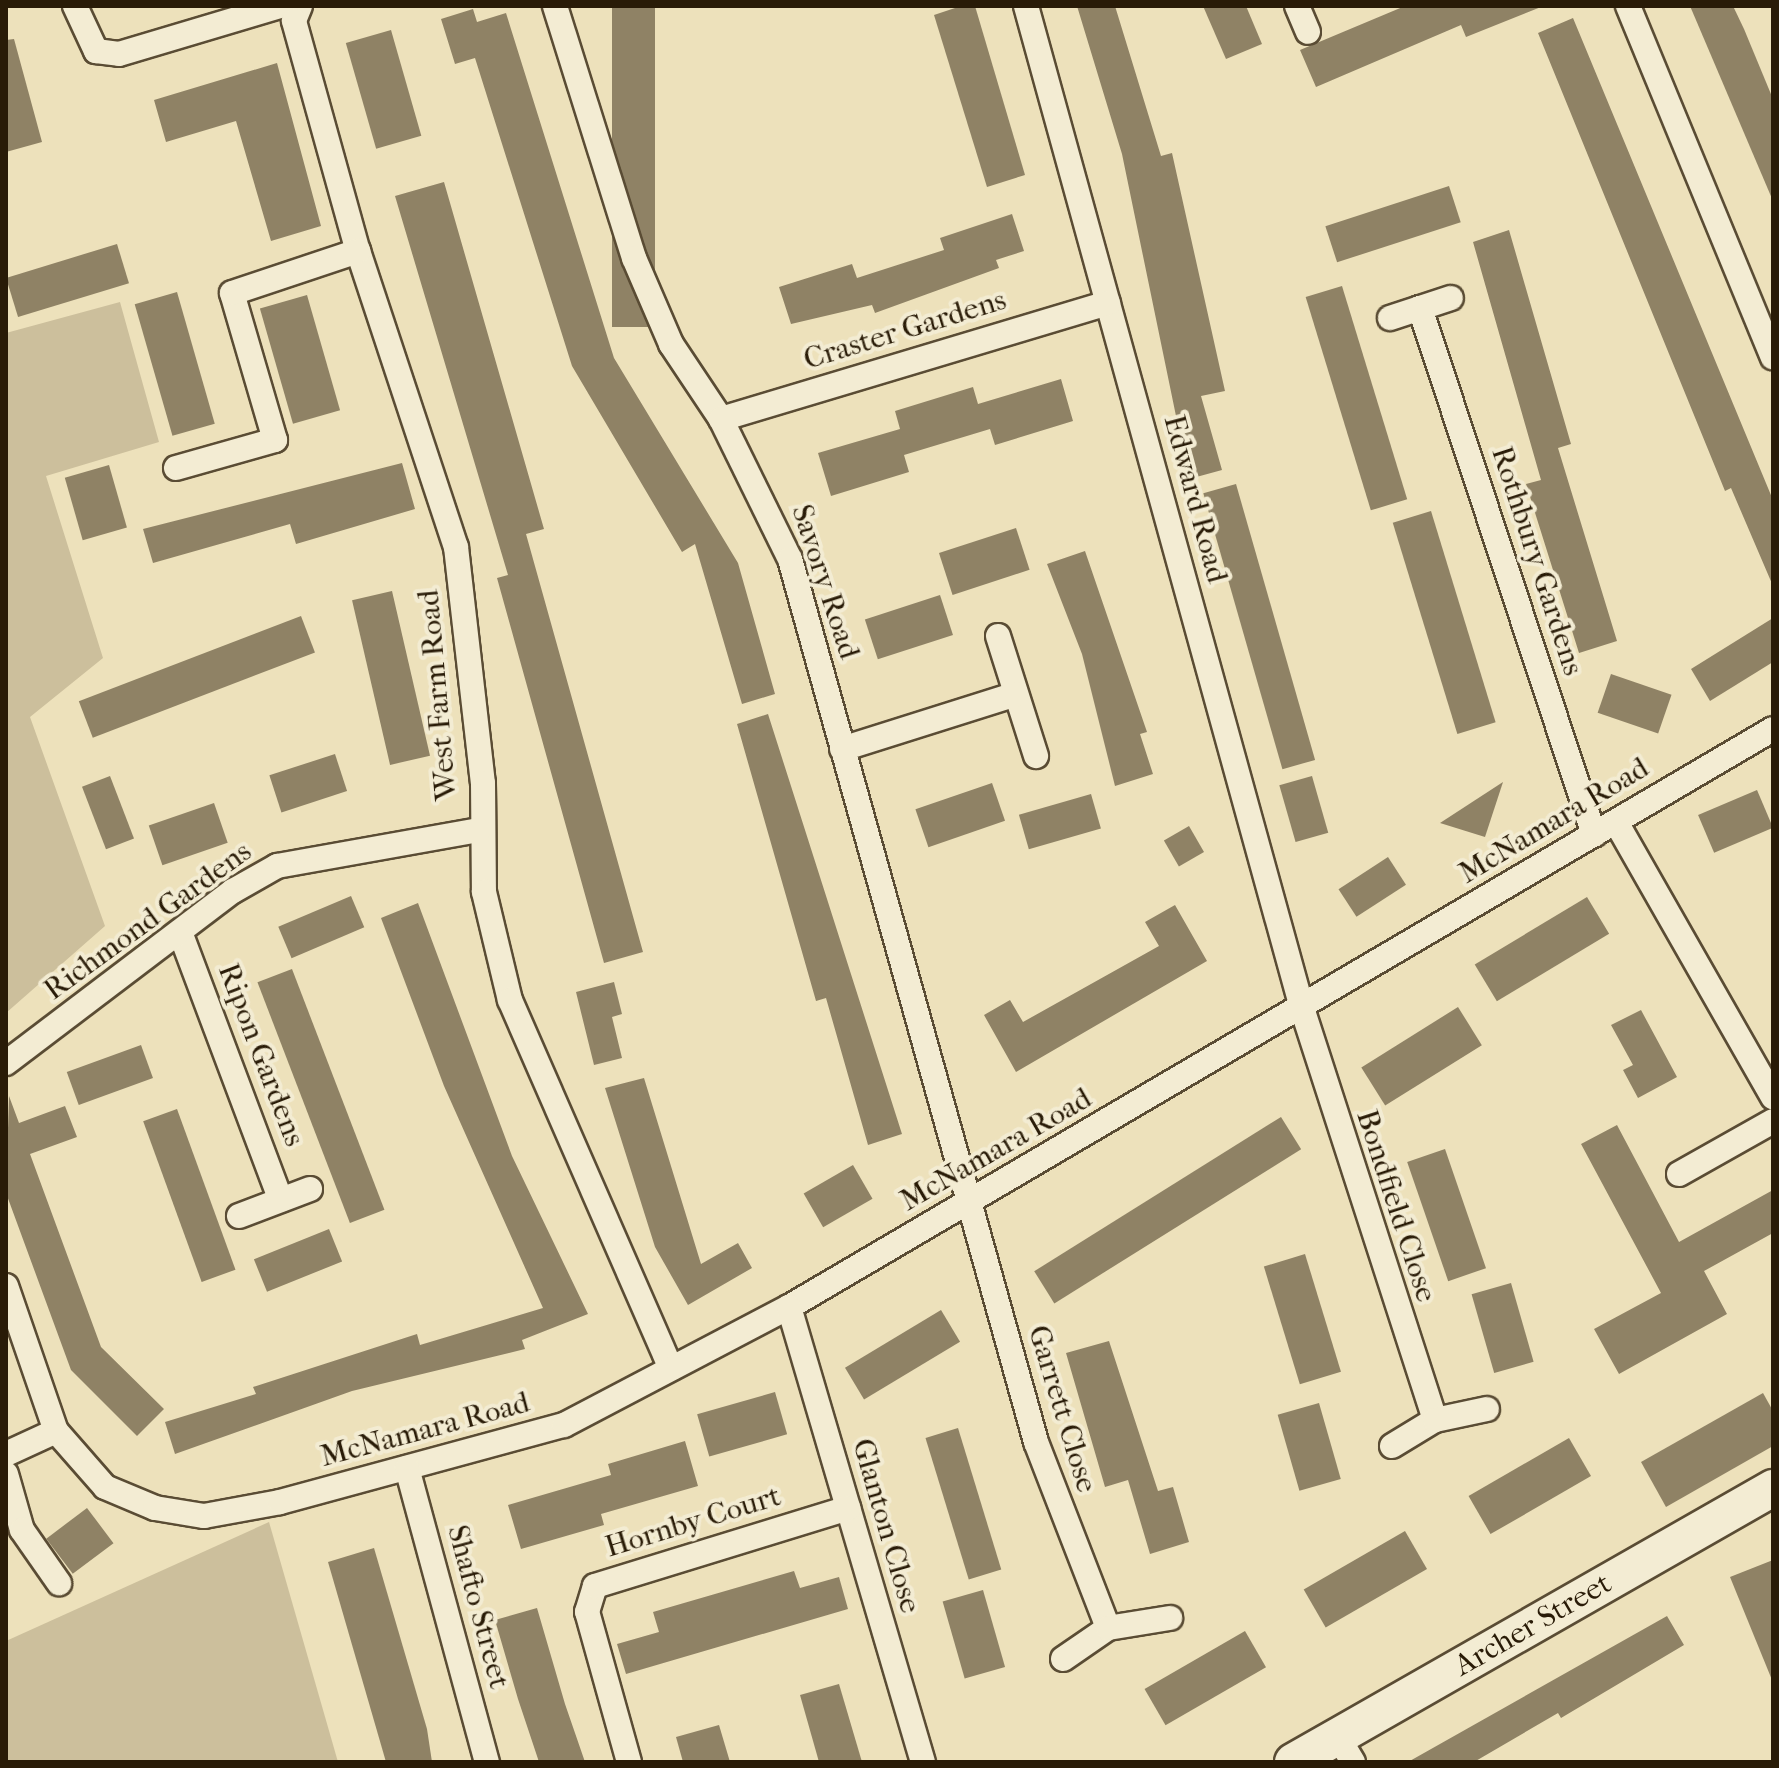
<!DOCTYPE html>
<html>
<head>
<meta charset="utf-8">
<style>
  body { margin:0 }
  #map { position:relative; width:1779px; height:1768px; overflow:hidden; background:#ede1bb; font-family:"IM FELL French Canon",serif }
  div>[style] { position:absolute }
  .green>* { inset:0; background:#ccbf9c }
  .building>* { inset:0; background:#8f8265; transform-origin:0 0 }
  .roads { filter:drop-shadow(2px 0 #5a4c34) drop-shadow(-2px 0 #5a4c34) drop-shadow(0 2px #5a4c34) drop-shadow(0 -2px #5a4c34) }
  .minor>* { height:24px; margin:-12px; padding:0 12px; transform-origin:12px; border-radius:12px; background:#f3ecd3 }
  .secondary>* { height:36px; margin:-18px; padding:0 18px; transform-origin:18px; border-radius:18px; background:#f3ecd3 }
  span { translate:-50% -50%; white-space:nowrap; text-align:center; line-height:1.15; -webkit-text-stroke:8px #f3ecd3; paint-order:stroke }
  .street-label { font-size:30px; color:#291b07 }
  .frame { position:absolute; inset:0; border:8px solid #291b07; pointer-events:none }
</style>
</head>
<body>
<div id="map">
  <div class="green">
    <i style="clip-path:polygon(120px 302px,159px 442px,46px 476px,103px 658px,30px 717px,105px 926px,6px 1013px,6px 333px)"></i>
    <i style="clip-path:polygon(269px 1522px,338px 1762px,6px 1762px,6px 1641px)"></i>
  </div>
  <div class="building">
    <i style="left:612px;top:6px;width:43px;height:321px"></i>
    <i style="clip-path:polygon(961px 6px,975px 6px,1025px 175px,987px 187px,934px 15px)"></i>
    <i style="clip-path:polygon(1077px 6px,1115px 6px,1161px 156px,1172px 153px,1225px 391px,1201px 396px,1222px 470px,1189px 479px,1122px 154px)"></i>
    <i style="clip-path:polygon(1203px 6px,1246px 6px,1262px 44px,1226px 59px)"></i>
    <i style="clip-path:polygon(1405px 6px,1540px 6px,1541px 7px,1466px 37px,1461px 25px,1316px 87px,1300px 50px)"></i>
    <i style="clip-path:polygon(1690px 6px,1733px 6px,1744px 29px,1773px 99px,1773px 201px)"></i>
    <i style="clip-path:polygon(473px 9px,477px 22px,506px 13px,614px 358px,738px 563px,775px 694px,742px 704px,695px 544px,682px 552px,572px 366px,475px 58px,455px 64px,441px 19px)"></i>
    <i style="clip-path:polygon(1573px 18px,1773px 500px,1773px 586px,1731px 488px,1725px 491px,1538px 33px)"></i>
    <i style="left:391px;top:30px;width:110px;height:47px;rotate:74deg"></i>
    <i style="clip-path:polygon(14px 39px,42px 142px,6px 152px,6px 40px)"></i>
    <i style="clip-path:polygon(277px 63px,321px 226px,271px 241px,236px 121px,166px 142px,154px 100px)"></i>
    <i style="clip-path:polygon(444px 182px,544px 529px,526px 534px,643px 952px,604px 963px,497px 578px,508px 575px,395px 196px)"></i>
    <i style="left:1449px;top:186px;width:38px;height:130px;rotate:72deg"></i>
    <i style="clip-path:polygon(1012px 214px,1024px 251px,996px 260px,999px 268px,875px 313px,872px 305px,791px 324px,779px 287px,852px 264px,857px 278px,944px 250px,940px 238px)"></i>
    <i style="clip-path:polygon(1509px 230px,1571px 444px,1558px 448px,1617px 641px,1579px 653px,1526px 484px,1541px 480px,1473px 242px)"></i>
    <i style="left:117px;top:244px;width:41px;height:116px;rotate:73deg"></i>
    <i style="left:1342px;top:286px;width:223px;height:38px;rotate:73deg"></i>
    <i style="left:177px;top:292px;width:137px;height:44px;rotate:74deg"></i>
    <i style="left:307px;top:295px;width:120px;height:49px;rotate:74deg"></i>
    <i style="clip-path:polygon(1061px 379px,1073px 421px,995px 445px,990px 429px,904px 455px,909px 472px,831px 496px,818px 453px,900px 429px,895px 411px,973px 387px,978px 404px)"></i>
    <i style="clip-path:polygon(402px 463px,415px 509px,296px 544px,290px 524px,153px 563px,143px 529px)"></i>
    <i style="left:109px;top:465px;width:65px;height:46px;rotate:74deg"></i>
    <i style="left:1236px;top:484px;width:287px;height:34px;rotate:74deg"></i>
    <i style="left:1431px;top:511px;width:221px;height:40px;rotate:73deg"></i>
    <i style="left:1016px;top:528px;width:44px;height:81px;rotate:72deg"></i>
    <i style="clip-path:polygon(1085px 551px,1147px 732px,1140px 734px,1153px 774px,1115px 786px,1082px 654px,1047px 564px)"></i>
    <i style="left:392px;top:591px;width:169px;height:41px;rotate:77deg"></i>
    <i style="left:940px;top:595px;width:42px;height:79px;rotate:72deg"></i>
    <i style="left:301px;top:616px;width:39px;height:238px;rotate:69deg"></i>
    <i style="clip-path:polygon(1773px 618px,1773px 662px,1710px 701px,1691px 669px)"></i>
    <i style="left:1611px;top:674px;width:64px;height:41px;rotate:19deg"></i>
    <i style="clip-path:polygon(768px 714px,902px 1134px,868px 1145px,826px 998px,816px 1001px,737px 724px)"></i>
    <i style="left:335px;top:754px;width:39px;height:69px;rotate:72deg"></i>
    <i style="left:110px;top:776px;width:67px;height:30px;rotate:69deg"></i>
    <i style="left:1312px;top:776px;width:59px;height:34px;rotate:74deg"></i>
    <i style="clip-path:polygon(1503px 782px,1485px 837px,1440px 823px)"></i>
    <i style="left:992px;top:783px;width:40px;height:81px;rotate:71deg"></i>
    <i style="left:1757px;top:790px;width:41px;height:64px;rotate:67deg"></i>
    <i style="left:1091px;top:794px;width:36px;height:75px;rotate:74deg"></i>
    <i style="left:214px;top:803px;width:42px;height:69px;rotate:71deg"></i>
    <i style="left:1189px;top:826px;width:30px;height:29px;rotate:60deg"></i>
    <i style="left:1388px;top:857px;width:33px;height:59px;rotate:57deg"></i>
    <i style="left:351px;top:896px;width:34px;height:79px;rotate:67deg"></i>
    <i style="left:1587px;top:897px;width:43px;height:131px;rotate:59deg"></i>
    <i style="clip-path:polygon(418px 903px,512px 1156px,588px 1314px,522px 1340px,525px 1349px,352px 1391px,175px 1454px,165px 1422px,256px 1394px,253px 1387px,417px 1334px,420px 1345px,543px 1308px,444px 1086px,381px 918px)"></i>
    <i style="clip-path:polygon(1175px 905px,1207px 961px,1016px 1072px,984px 1015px,1010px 1000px,1023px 1022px,1159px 946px,1145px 922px)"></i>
    <i style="left:292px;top:969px;width:258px;height:37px;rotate:69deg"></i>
    <i style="clip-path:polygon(614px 982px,622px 1014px,612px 1017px,622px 1058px,594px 1065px,576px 992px)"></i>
    <i style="left:1458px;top:1007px;width:45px;height:114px;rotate:58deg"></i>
    <i style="clip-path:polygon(1641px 1010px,1677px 1077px,1638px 1098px,1623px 1070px,1633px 1065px,1611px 1025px)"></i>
    <i style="left:141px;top:1045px;width:35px;height:79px;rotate:70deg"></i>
    <i style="clip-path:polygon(644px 1078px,701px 1264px,738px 1243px,752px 1268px,688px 1305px,655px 1247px,605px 1088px)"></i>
    <i style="clip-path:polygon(9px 1096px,19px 1123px,65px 1106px,77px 1137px,30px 1154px,101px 1347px,164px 1409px,137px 1436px,71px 1370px,6px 1193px)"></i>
    <i style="left:177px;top:1109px;width:171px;height:36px;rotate:70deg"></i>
    <i style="left:1281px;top:1117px;width:38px;height:291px;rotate:58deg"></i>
    <i style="clip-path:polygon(1617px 1125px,1679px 1242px,1773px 1190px,1773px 1233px,1704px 1271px,1727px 1314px,1619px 1374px,1594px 1329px,1661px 1293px,1581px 1144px)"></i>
    <i style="left:1445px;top:1149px;width:126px;height:40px;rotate:71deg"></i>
    <i style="left:853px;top:1165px;width:39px;height:57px;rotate:60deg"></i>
    <i style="left:329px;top:1229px;width:35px;height:81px;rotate:68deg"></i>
    <i style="left:1305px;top:1254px;width:123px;height:43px;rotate:73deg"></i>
    <i style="left:1511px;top:1283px;width:82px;height:41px;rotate:74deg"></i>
    <i style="left:941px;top:1310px;width:37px;height:112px;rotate:59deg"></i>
    <i style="clip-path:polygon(1109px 1341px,1158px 1491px,1173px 1487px,1189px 1542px,1150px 1554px,1128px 1480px,1105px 1487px,1066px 1353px)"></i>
    <i style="left:775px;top:1392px;width:44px;height:81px;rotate:74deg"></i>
    <i style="clip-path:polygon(1763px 1393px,1773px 1411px,1773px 1446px,1666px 1507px,1641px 1462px)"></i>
    <i style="left:1319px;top:1403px;width:79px;height:43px;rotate:74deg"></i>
    <i style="left:958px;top:1428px;width:148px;height:34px;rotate:73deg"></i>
    <i style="left:1569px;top:1438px;width:44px;height:116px;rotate:60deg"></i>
    <i style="clip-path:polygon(685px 1441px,698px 1486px,601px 1514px,604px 1525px,521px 1549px,508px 1505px,611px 1475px,608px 1464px)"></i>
    <i style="left:87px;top:1508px;width:44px;height:51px;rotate:53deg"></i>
    <i style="left:1405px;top:1531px;width:44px;height:117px;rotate:60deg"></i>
    <i style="clip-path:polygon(374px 1548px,427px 1729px,432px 1762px,386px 1762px,328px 1562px)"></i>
    <i style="clip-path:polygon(1773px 1560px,1773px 1680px,1772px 1680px,1730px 1577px)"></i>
    <i style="clip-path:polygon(794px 1571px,800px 1588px,839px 1577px,848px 1609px,626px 1674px,617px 1644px,659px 1632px,653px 1612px)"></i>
    <i style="left:983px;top:1590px;width:80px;height:42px;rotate:74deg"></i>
    <i style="clip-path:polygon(537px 1608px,565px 1704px,585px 1762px,539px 1762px,518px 1699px,495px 1620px)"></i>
    <i style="clip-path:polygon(1667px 1616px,1684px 1645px,1561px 1718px,1558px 1713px,1474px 1762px,1408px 1762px)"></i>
    <i style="left:1245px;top:1631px;width:42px;height:116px;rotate:60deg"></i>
    <i style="clip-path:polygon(839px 1684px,862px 1762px,819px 1762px,800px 1695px)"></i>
    <i style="clip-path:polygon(719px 1725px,730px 1762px,683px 1762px,676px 1737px)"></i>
  </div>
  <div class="roads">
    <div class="minor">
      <i style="left:75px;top:6px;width:50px;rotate:65deg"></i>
      <i style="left:96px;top:51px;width:23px;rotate:7deg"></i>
      <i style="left:119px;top:54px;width:168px;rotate:-16.6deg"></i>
      <i style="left:300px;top:6px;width:16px;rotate:112deg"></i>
      <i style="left:294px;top:21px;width:239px;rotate:74.5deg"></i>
      <i style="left:358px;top:251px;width:312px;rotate:71.7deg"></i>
      <i style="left:456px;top:547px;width:238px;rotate:83.5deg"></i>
      <i style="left:483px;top:783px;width:109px;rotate:89.5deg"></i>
      <i style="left:484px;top:892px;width:111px;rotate:76.5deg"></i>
      <i style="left:510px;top:1000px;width:402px;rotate:66.4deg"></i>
      <i style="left:555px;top:6px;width:264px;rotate:72.6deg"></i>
      <i style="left:634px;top:258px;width:94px;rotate:66.7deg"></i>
      <i style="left:671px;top:344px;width:90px;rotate:56.3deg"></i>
      <i style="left:721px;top:419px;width:156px;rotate:63.8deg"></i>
      <i style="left:790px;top:559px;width:917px;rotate:74.43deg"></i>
      <i style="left:1036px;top:1442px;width:199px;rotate:68.8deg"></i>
      <i style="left:1026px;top:6px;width:1039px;rotate:74.6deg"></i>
      <i style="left:1302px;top:1008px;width:433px;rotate:72.1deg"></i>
      <i style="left:1297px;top:6px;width:28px;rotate:67deg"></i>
      <i style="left:1628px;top:6px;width:380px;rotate:67.6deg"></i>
      <i style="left:1420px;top:308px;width:555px;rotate:71.73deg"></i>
      <i style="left:1390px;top:318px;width:64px;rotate:-18.2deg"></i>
      <i style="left:721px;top:419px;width:404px;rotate:-16.7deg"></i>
      <i style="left:176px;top:468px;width:103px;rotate:-15.8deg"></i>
      <i style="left:275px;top:440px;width:153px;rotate:-106.3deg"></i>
      <i style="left:232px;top:293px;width:133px;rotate:-18.4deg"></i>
      <i style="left:998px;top:636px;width:126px;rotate:72.4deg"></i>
      <i style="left:842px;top:749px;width:182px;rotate:-17.5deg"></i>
      <i style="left:1616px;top:822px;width:317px;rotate:60.3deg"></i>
      <i style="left:180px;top:932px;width:286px;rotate:69.4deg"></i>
      <i style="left:6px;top:1063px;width:285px;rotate:-37.2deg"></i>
      <i style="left:233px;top:891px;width:51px;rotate:-29.6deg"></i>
      <i style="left:277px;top:866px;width:205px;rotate:-10.1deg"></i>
      <i style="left:1679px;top:1174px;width:108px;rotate:-29.4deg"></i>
      <i style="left:239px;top:1216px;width:76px;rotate:-20.8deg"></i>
      <i style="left:6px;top:1286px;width:153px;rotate:71deg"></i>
      <i style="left:56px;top:1431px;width:74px;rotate:48.8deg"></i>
      <i style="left:105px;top:1487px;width:54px;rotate:22.8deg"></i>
      <i style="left:155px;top:1508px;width:50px;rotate:9.3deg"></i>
      <i style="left:204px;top:1516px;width:77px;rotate:-10.4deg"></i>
      <i style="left:280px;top:1502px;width:294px;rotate:-15.2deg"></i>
      <i style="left:564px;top:1425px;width:254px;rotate:-27.7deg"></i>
      <i style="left:789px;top:1307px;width:1141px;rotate:-30.43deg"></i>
      <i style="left:789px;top:1307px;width:474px;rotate:73.6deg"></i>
      <i style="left:1392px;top:1446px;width:50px;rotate:-31.2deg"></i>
      <i style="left:1435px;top:1420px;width:53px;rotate:-11.9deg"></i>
      <i style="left:6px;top:1454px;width:55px;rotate:-24.7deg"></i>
      <i style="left:407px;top:1468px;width:305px;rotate:74.8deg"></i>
      <i style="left:6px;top:1474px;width:58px;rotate:74.1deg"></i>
      <i style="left:22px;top:1530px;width:65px;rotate:55.1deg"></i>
      <i style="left:1063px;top:1659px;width:55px;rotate:-34.6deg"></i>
      <i style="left:1108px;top:1628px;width:63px;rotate:-9.2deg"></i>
      <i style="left:1338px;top:1737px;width:29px;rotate:59deg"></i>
      <i style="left:629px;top:1762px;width:156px;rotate:-105.6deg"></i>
      <i style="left:587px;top:1612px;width:27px;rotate:-73deg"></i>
      <i style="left:595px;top:1586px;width:265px;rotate:-17.1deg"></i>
    </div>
    <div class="secondary">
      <i style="left:1293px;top:1762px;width:553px;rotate:-29.72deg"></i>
    </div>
  </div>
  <div class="street-label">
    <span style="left:905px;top:330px;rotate:-17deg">Craster Gardens</span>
    <span style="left:1195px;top:499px;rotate:75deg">Edward Road</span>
    <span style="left:1537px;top:561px;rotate:72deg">Rothbury Gardens</span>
    <span style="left:825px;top:582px;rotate:72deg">Savory Road</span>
    <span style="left:438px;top:695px;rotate:-95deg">West Farm Road</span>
    <span style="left:1554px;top:821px;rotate:-31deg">McNamara Road</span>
    <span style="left:148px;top:921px;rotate:-36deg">Richmond Gardens</span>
    <span style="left:261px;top:1055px;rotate:69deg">Ripon Gardens</span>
    <span style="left:996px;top:1150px;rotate:-30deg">McNamara Road</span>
    <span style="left:1396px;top:1206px;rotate:72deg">Bondfield Close</span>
    <span style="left:1062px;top:1409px;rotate:73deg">Garrett Close</span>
    <span style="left:425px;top:1430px;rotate:-15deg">McNamara Road</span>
    <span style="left:693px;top:1522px;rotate:-17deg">Hornby Court</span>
    <span style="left:886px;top:1526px;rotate:74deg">Glanton Close</span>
    <span style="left:478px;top:1607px;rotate:75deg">Shafto Street</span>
    <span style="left:1533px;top:1625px;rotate:-30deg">Archer Street</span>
  </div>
  <div class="frame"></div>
</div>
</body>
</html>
